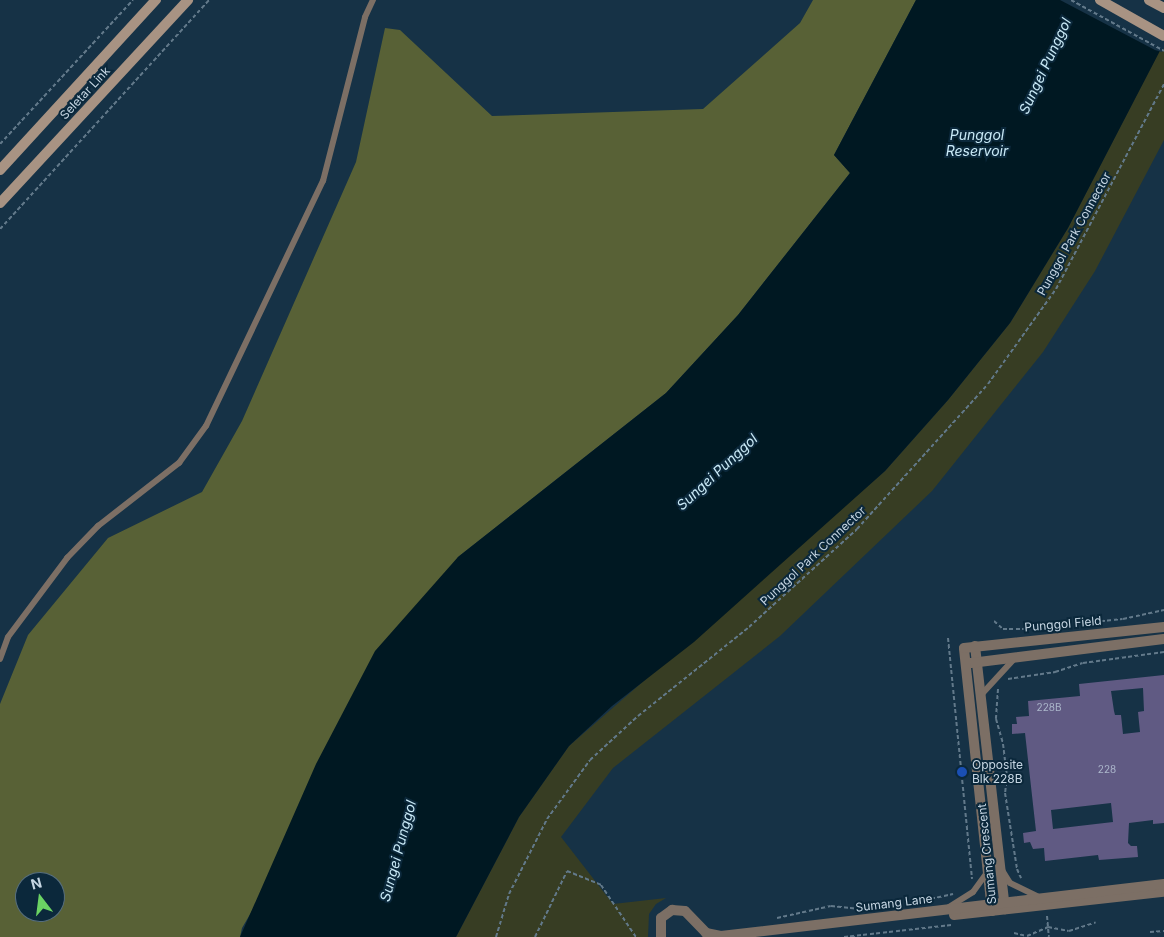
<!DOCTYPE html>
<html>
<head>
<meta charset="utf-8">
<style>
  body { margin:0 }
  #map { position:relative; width:1164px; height:937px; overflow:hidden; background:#163246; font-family:Inter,sans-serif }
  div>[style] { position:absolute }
  .green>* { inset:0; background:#373d23 }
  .forest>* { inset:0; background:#586136 }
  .water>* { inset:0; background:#001822 }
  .pier>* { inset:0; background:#163246 }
  .building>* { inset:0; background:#605a83 }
  .path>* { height:2px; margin-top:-1px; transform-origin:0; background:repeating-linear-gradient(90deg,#62798a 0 4px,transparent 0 6.5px) }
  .lane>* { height:6px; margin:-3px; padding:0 3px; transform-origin:3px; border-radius:3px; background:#7c6f65 }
  .street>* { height:10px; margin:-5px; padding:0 5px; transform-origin:5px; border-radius:5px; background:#7c6f65 }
  .secondary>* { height:10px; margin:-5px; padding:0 5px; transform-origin:5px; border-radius:5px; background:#a89383 }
  .dots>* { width:14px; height:14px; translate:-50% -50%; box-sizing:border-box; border:2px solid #0b283b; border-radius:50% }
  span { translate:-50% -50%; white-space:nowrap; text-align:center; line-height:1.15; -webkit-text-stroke:4px #0b283b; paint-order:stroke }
  .number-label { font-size:10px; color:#acb7cb }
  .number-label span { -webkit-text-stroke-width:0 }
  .street-label { font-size:12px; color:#c6d6e3 }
  .poi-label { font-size:12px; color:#c6d6e3 }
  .left { translate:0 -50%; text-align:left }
  .water-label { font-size:14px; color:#caeaf7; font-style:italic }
  .north { position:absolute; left:15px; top:872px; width:50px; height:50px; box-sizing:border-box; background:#0b283b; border:1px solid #566e7e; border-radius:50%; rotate:345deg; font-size:14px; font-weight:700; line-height:20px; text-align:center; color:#c6d6e3 }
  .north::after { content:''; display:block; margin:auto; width:18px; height:22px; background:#6bd363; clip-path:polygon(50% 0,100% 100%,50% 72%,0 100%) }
</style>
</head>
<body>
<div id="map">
  <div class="green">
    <i style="clip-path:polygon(1164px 42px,1164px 140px,1095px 271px,1043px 352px,932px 491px,780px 636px,613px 768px,561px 837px,613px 904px,666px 898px,656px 904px,649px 914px,648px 937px,456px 937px,519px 817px,569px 746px,885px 471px,948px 400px,1010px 323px,1068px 228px)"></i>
  </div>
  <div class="forest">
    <i style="clip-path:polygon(evenodd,813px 0,916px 0,834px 155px,850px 173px,738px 315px,666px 393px,458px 557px,242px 928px,240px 937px,0 937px,0 704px,28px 635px,108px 538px,202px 492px,242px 421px,356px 162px,385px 28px,400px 30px,492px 116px,703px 109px,800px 23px,813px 0,25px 882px,55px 882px,55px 912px,25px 912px,25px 882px)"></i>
  </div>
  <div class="water">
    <i style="clip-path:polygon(916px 0,1164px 0,1164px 43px,1068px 228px,1010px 323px,948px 400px,885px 471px,694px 642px,612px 706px,569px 746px,519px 817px,456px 937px,240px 937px,316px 764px,375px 651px,458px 557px,666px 393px,738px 315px,850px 173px,834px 155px)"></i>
  </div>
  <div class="pier">
    <i style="clip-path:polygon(1060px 0,1164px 0,1164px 48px,1162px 52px,1155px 50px)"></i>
  </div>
  <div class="building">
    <i style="clip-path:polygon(evenodd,1164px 675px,1164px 823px,1153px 824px,1153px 820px,1129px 823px,1128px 843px,1131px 846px,1137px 846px,1138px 857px,1099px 860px,1098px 855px,1045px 861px,1044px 848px,1033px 849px,1030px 842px,1024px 843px,1023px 833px,1036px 831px,1025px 733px,1012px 734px,1012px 724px,1017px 724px,1016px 717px,1029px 716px,1028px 701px,1080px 696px,1079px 684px,1164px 675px,1143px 688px,1144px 711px,1138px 712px,1140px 732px,1123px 734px,1121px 715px,1115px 715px,1114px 711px,1111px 691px,1143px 688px,1164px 675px,1111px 803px,1113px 822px,1053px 829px,1051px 810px,1111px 803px)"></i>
  </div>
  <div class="path">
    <i style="left:1071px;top:0;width:106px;rotate:28.7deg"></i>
    <i style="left:0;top:144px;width:196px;rotate:-47.3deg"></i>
    <i style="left:0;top:229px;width:310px;rotate:-47.6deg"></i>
    <i style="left:994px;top:621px;width:12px;rotate:42deg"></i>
    <i style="left:1003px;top:629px;width:20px"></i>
    <i style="left:1023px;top:629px;width:100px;rotate:-5.7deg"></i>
    <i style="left:1123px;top:619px;width:42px;rotate:-12.4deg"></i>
    <i style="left:948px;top:638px;width:242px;rotate:84.3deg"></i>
    <i style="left:1008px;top:679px;width:48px;rotate:-8.5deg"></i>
    <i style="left:1055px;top:672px;width:29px;rotate:-18deg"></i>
    <i style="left:1083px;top:663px;width:82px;rotate:-7.7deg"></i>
    <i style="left:998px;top:689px;width:30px;rotate:94deg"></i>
    <i style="left:996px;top:719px;width:26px;rotate:74deg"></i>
    <i style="left:1003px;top:744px;width:31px;rotate:83deg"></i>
    <i style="left:1007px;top:775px;width:18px;rotate:96deg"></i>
    <i style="left:1005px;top:793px;width:77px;rotate:81deg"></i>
    <i style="left:1017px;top:869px;width:10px;rotate:66deg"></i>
    <i style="left:912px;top:903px;width:42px;rotate:-12.4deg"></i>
    <i style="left:1047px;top:916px;width:21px;rotate:85deg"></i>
    <i style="left:777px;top:918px;width:55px;rotate:-12.5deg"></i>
    <i style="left:831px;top:906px;width:27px;rotate:6deg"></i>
    <i style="left:1150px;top:932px;width:14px;rotate:-4deg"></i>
    <i style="left:1014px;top:933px;width:13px;rotate:13deg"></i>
    <i style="left:1027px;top:936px;width:23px;rotate:-23deg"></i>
    <i style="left:1048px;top:927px;width:21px;rotate:11deg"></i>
    <i style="left:1069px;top:931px;width:28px;rotate:-18deg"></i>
    <i style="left:496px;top:937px;width:45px;rotate:-73.2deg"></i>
    <i style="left:509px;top:894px;width:84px;rotate:-63.1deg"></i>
    <i style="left:547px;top:819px;width:73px;rotate:-53.9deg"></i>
    <i style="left:590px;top:760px;width:65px;rotate:-42.5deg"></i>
    <i style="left:638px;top:716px;width:142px;rotate:-38.7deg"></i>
    <i style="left:749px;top:627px;width:146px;rotate:-42.2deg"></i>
    <i style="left:857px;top:529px;width:195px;rotate:-47.9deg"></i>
    <i style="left:988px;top:384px;width:117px;rotate:-54.4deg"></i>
    <i style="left:1056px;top:289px;width:232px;rotate:-62.2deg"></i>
    <i style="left:535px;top:937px;width:73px;rotate:-64.1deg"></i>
    <i style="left:567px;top:871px;width:37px;rotate:22deg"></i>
    <i style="left:601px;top:885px;width:63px;rotate:56.1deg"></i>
    <i style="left:844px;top:937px;width:108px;rotate:-6.4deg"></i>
  </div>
  <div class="lane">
    <i style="left:0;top:659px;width:23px;rotate:-70deg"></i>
    <i style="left:8px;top:637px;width:99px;rotate:-53.2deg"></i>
    <i style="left:67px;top:558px;width:45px;rotate:-45.9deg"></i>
    <i style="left:98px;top:526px;width:103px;rotate:-37.9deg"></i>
    <i style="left:179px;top:463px;width:46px;rotate:-53.9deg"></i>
    <i style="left:206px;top:426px;width:272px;rotate:-64.5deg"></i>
    <i style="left:323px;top:181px;width:169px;rotate:-75.6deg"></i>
    <i style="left:365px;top:17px;width:19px;rotate:-65deg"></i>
    <i style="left:981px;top:695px;width:49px;rotate:-47.5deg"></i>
    <i style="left:1002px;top:870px;width:15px;rotate:58deg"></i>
    <i style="left:1010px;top:883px;width:32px;rotate:26deg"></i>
    <i style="left:949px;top:907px;width:28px;rotate:-32deg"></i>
    <i style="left:973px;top:892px;width:24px;rotate:-54deg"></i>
  </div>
  <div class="street">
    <i style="left:975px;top:646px;width:265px;rotate:83.5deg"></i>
    <i style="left:971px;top:663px;width:194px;rotate:-7.1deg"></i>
    <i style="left:992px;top:911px;width:264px;rotate:-96.1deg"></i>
    <i style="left:964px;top:648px;width:201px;rotate:-6deg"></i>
    <i style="left:954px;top:915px;width:211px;rotate:-6.3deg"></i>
    <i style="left:661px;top:937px;width:19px;rotate:-90deg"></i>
    <i style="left:661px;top:918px;width:14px;rotate:-36deg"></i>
    <i style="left:672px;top:910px;width:13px;rotate:4deg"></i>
    <i style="left:685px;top:911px;width:30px;rotate:46deg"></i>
    <i style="left:706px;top:933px;width:15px;rotate:11deg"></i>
    <i style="left:721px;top:936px;width:446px;rotate:-6.7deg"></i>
  </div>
  <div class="secondary">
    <i style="left:1100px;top:0;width:73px;rotate:29.4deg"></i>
    <i style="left:1149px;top:0;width:17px;rotate:28deg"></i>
    <i style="left:0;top:170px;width:231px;rotate:-47.5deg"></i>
    <i style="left:0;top:203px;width:277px;rotate:-47.2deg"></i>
  </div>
  <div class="dots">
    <i style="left:962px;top:772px;background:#1a4fb4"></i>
  </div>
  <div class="number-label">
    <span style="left:1049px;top:708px">228B</span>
    <span style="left:1107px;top:770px">228</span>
  </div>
  <div class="street-label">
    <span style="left:85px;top:93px;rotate:-47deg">Seletar Link</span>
    <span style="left:1074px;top:234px;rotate:-61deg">Punggol Park Connector</span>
    <span style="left:813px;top:556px;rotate:-43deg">Punggol Park Connector</span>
    <span style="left:1063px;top:624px;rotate:-5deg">Punggol Field</span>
    <span style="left:987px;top:854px;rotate:-96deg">Sumang Crescent</span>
    <span style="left:894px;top:903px;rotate:-7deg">Sumang Lane</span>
  </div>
  <div class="poi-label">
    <span class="left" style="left:972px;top:772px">Opposite<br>Blk 228B</span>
  </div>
  <div class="water-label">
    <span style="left:1045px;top:66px;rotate:-65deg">Sungei Punggol</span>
    <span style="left:977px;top:143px">Punggol<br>Reservoir</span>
    <span style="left:717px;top:472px;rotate:-43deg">Sungei Punggol</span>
    <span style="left:398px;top:851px;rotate:-75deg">Sungei Punggol</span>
  </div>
  <div class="north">N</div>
</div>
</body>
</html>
